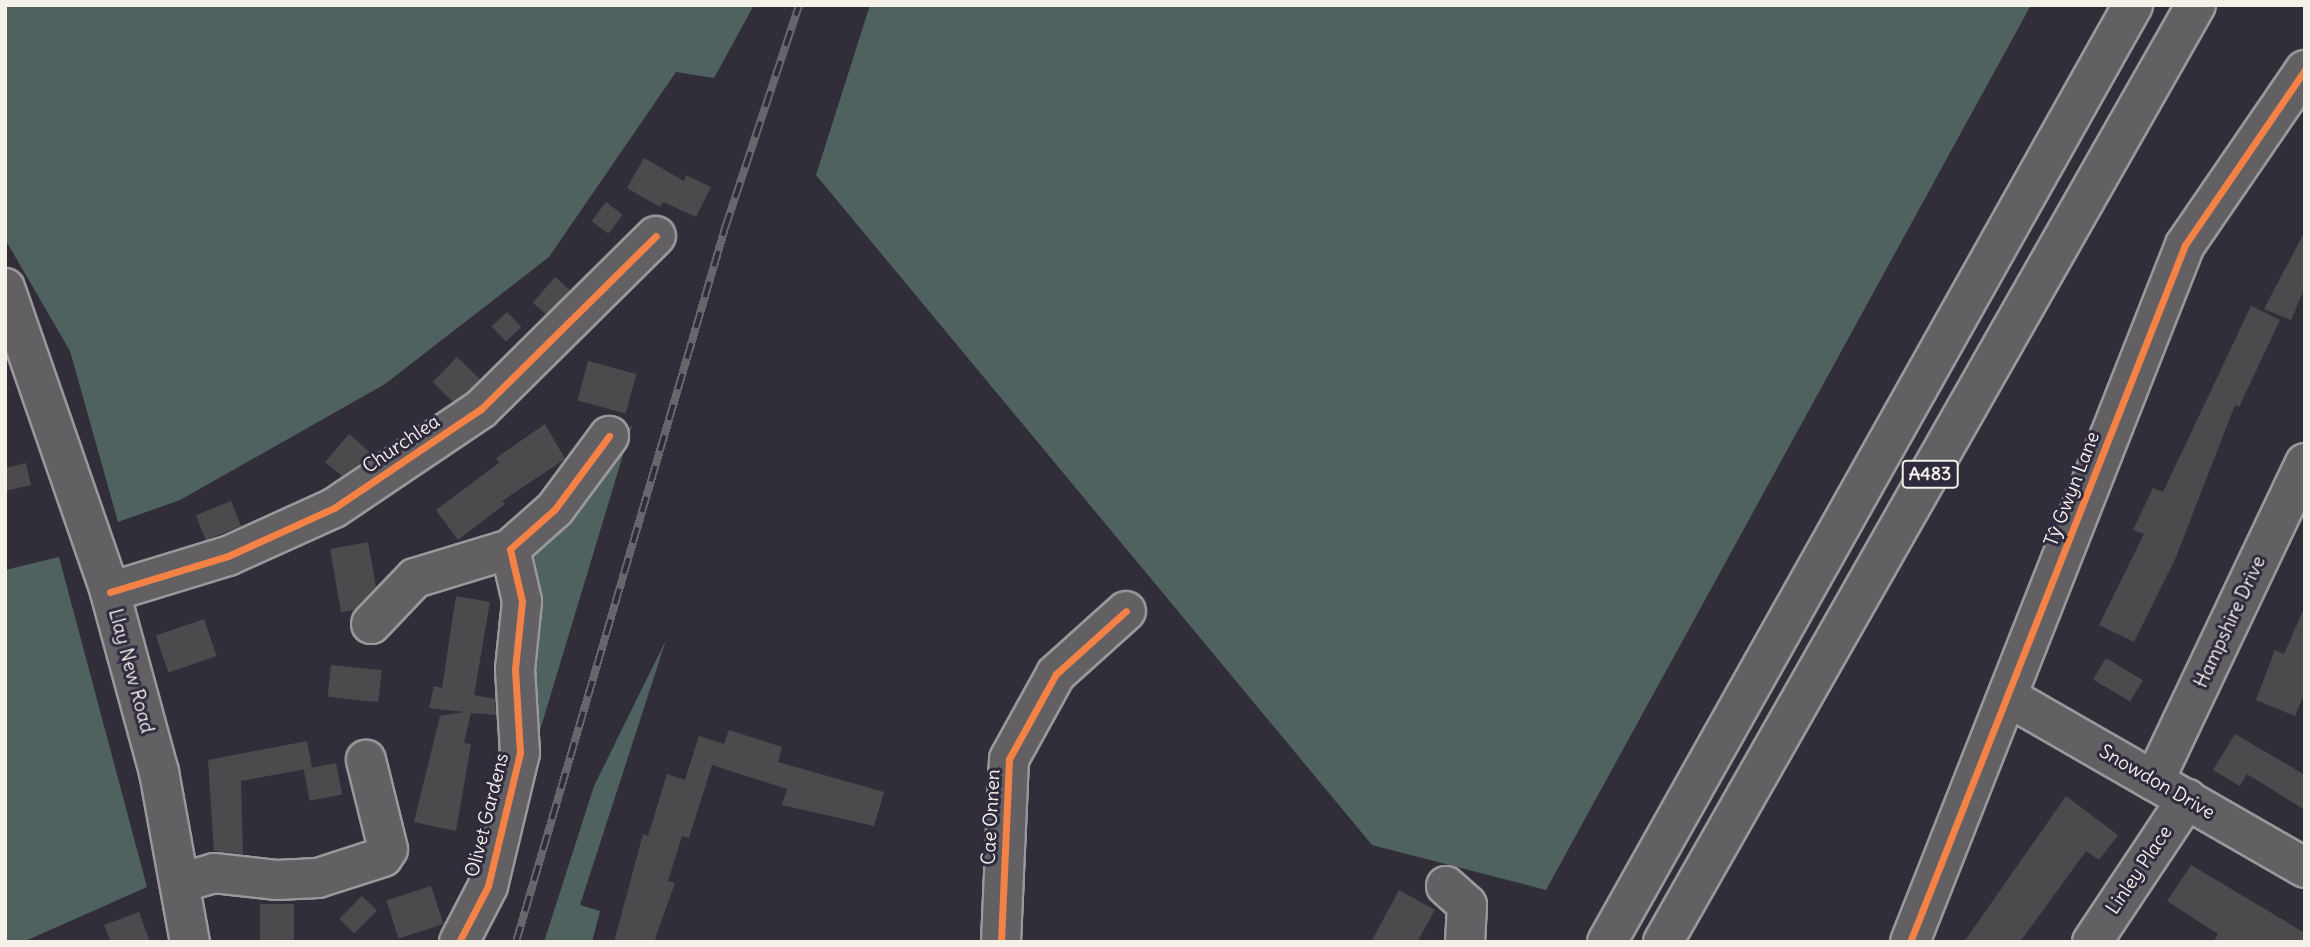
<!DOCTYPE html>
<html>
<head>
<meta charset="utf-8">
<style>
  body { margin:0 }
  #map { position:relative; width:2310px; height:947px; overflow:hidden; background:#312e39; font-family:Delius,sans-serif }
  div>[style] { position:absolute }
  .green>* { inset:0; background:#50625f }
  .building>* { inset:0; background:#4d4a4e; transform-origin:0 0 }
  .roads { filter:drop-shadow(2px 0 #9a989b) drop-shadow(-2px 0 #9a989b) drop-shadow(0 2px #9a989b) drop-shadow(0 -2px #9a989b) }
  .minor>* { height:38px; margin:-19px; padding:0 19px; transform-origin:19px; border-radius:19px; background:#626063 }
  .major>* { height:38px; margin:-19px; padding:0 19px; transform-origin:19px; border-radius:19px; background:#626063 }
  .highway>* { height:38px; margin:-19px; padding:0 19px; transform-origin:19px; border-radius:19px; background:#626063 }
  .rail>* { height:8px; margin-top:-4px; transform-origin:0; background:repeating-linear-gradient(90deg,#2f2a3d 0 16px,#68666b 0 32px); box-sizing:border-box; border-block:2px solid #68666b }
  .cycleway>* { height:7px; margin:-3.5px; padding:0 3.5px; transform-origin:3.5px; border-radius:3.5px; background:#f48246 }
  span { translate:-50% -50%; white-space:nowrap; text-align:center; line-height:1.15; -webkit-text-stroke:6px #2f2a3d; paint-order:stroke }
  .shield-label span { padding:2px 5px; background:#2f2a3d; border:2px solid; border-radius:5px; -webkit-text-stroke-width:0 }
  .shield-label { font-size:18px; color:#f4f1e8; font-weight:700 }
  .street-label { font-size:19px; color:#f4f1e8 }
  .frame { position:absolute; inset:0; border:7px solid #f4f1e8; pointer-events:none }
</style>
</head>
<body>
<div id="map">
  <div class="green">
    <i style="clip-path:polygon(5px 5px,754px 5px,714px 78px,676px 72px,549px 257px,385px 384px,180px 500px,118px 522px,70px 351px,5px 239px)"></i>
    <i style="clip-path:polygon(870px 5px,2031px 5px,1546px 890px,1372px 845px,816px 175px)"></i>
    <i style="clip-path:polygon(632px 425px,522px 790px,525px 552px,595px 488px,614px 446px)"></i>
    <i style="clip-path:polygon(59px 557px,147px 887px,23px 942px,5px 942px,5px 570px)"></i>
    <i style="clip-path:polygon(666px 640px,580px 905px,600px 911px,592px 942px,544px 942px,594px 786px)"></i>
  </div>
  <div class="building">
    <i style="clip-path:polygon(644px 158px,684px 181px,686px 175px,711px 187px,696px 217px,663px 202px,660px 207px,627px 188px)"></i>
    <i style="left:606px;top:202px;width:21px;height:24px;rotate:37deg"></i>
    <i style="clip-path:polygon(2305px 231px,2305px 287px,2291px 320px,2264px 309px)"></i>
    <i style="left:555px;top:277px;width:20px;height:34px;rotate:41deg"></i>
    <i style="clip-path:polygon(2251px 306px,2280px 320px,2239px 407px,2235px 405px,2176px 557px,2134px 642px,2099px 625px,2144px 534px,2133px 530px,2153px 488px,2163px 492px)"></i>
    <i style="left:507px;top:312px;width:21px;height:21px;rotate:47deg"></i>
    <i style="left:457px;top:357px;width:32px;height:35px;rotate:44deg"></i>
    <i style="left:588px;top:361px;width:50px;height:41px;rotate:15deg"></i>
    <i style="clip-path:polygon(545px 424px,565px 459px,502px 501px,505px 504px,458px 540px,436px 510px,499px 463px,496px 458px)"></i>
    <i style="clip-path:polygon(349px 434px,373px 455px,342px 476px,325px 462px)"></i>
    <i style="clip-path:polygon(26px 463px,31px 485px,5px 491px,5px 468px)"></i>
    <i style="left:231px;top:501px;width:27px;height:38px;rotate:68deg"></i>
    <i style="clip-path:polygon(368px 542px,376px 587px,355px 610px,341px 612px,330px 549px)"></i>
    <i style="clip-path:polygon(456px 596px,490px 602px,474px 695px,495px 699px,496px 715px,471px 713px,464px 743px,471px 744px,456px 831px,414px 822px,440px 716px,464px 712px,429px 708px,434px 686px,442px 688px)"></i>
    <i style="clip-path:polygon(2305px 606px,2305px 692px,2295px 716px,2256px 700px,2275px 650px,2284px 654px)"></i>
    <i style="left:204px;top:619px;width:39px;height:51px;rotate:71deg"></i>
    <i style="left:2106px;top:658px;width:43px;height:25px;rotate:31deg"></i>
    <i style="left:331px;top:665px;width:51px;height:32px;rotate:6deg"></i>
    <i style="clip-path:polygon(729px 730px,782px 747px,778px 762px,884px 792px,874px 826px,782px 805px,787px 789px,712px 765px,689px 838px,682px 836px,668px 881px,675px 883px,654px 942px,614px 942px,643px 834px,648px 836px,667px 774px,685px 780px,699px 736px,724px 744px)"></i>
    <i style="clip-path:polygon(2235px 734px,2305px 775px,2305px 810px,2247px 774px,2240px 786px,2213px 770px)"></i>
    <i style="clip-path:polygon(307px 741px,312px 768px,241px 781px,243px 854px,214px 851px,208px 760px)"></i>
    <i style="left:336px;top:763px;width:32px;height:33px;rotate:79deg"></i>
    <i style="clip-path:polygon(2066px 796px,2118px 835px,2099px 860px,2086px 851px,2020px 942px,1964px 942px)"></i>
    <i style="clip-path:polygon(2191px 865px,2305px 933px,2305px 942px,2213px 942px,2218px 934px,2167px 901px)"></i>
    <i style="left:431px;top:886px;width:40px;height:47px;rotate:72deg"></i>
    <i style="clip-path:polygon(1399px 890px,1435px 910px,1417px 942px,1371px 942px)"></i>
    <i style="left:362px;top:896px;width:21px;height:32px;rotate:45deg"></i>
    <i style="left:260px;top:904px;width:34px;height:38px"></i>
    <i style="clip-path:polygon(139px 912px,150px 942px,111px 942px,104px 925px)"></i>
  </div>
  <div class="roads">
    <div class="minor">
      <i style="left:110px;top:592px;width:123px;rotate:-17deg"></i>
      <i style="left:228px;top:556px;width:116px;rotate:-24.4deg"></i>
      <i style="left:334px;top:508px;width:177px;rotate:-34deg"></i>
      <i style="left:481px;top:409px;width:246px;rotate:-44.7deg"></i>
      <i style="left:371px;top:624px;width:64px;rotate:-46.3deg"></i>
      <i style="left:415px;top:578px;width:99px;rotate:-17deg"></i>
      <i style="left:2008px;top:697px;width:343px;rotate:29.9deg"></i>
      <i style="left:2154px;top:781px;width:352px;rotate:-64.6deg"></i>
      <i style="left:180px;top:883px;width:35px;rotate:-16deg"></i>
      <i style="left:214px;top:873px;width:62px;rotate:6.4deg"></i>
      <i style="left:276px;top:880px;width:42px;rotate:-2.7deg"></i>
      <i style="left:318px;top:878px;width:68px;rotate:-17.9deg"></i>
      <i style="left:383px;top:857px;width:9px;rotate:-58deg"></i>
      <i style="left:388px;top:849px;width:92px;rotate:-103.9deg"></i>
      <i style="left:1446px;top:886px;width:28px;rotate:42deg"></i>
      <i style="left:1467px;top:905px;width:37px;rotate:93deg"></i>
      <i style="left:459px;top:942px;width:63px;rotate:-62.6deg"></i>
      <i style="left:488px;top:886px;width:137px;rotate:-76.5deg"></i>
      <i style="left:520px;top:753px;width:84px;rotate:-93.4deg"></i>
      <i style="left:515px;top:669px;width:68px;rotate:-84.1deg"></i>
      <i style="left:522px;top:601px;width:53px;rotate:-103deg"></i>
      <i style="left:510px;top:549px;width:60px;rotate:-41.6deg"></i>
      <i style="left:555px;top:509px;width:91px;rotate:-53.5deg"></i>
      <i style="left:1001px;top:942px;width:183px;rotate:-87.5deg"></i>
      <i style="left:1009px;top:759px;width:97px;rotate:-61.1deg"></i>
      <i style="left:1056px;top:674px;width:94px;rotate:-42deg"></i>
      <i style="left:1910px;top:942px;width:749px;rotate:-68.47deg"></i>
      <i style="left:2185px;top:245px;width:212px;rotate:-55.6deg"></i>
      <i style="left:2092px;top:942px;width:172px;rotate:-56.4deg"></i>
    </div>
    <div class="major">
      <i style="left:5px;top:288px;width:322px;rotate:70.9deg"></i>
      <i style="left:110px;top:592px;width:187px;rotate:74.8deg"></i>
      <i style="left:159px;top:772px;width:173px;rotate:79.7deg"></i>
    </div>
    <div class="highway">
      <i style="left:1607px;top:942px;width:1075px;rotate:-60.69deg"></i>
      <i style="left:1663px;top:942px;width:1078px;rotate:-60.37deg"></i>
    </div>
  </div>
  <div class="rail">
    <i style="left:516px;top:942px;width:744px;rotate:-73.68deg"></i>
    <i style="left:725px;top:228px;width:235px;rotate:-71.6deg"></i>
  </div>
  <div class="cycleway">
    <i style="left:110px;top:592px;width:123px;rotate:-17deg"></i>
    <i style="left:228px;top:556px;width:116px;rotate:-24.4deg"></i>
    <i style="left:334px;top:508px;width:177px;rotate:-34deg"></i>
    <i style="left:481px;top:409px;width:246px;rotate:-44.7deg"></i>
    <i style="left:459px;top:942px;width:63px;rotate:-62.6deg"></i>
    <i style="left:488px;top:886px;width:137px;rotate:-76.5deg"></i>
    <i style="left:520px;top:753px;width:84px;rotate:-93.4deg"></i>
    <i style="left:515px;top:669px;width:68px;rotate:-84.1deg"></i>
    <i style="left:522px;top:601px;width:53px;rotate:-103deg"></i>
    <i style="left:510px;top:549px;width:60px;rotate:-41.6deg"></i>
    <i style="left:555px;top:509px;width:91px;rotate:-53.5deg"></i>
    <i style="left:1001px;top:942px;width:183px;rotate:-87.5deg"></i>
    <i style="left:1009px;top:759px;width:97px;rotate:-61.1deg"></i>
    <i style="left:1056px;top:674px;width:94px;rotate:-42deg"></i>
    <i style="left:1910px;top:942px;width:749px;rotate:-68.47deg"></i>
    <i style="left:2185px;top:245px;width:212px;rotate:-55.6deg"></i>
  </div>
  <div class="shield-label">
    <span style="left:1930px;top:474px">A483</span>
  </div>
  <div class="street-label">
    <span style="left:401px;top:444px;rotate:-34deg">Churchlea</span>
    <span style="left:2072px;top:489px;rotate:-69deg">Tŷ Gwyn Lane</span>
    <span style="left:2230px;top:622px;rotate:-65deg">Hampshire Drive</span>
    <span style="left:131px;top:671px;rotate:75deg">Llay New Road</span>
    <span style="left:2157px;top:782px;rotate:30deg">Snowdon Drive</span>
    <span style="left:487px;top:815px;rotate:-76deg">Olivet Gardens</span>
    <span style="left:991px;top:817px;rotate:-87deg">Cae Onnen</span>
    <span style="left:2139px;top:870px;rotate:-56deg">Linley Place</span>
  </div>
  <div class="frame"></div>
</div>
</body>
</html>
